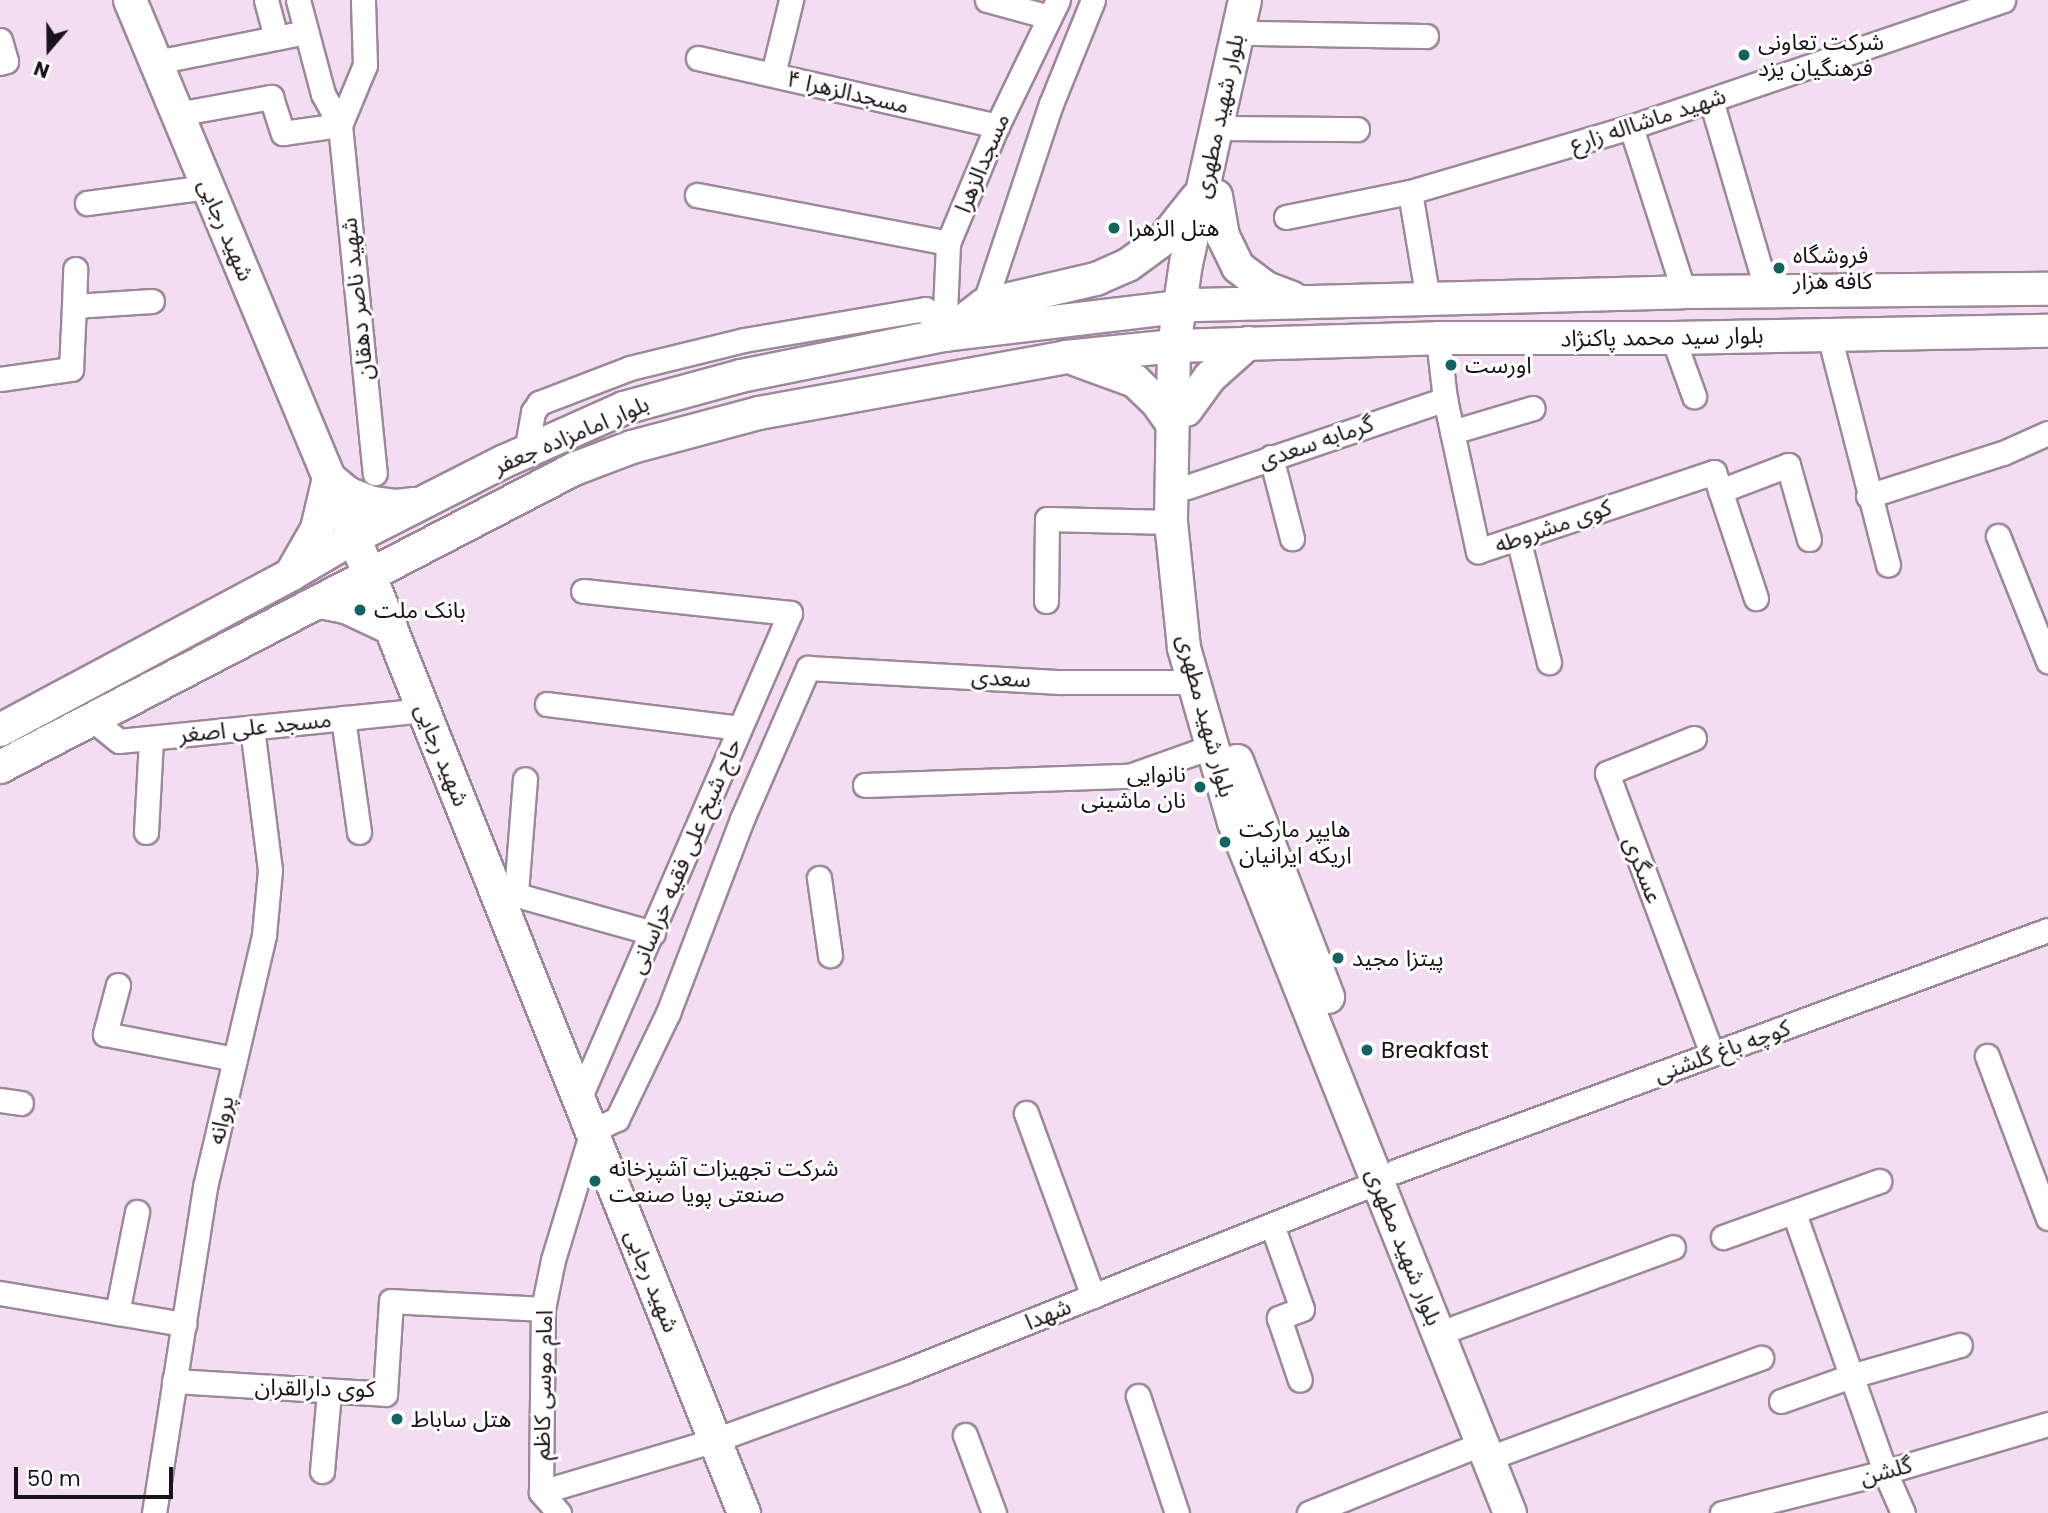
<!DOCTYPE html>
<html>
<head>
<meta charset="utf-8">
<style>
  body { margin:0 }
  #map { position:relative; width:2048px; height:1513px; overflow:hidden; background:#f3ddf1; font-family:Poppins,"Noto Sans Arabic",sans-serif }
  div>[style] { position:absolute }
  .roads { filter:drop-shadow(2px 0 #9c889a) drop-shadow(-2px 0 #9c889a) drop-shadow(0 2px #9c889a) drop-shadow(0 -2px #9c889a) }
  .street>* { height:23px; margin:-11.5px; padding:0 11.5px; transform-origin:11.5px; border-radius:11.5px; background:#fff }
  .secondary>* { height:32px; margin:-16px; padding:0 16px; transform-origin:16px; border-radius:16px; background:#fff }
  .dots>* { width:19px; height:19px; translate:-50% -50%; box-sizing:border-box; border:4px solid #fff; border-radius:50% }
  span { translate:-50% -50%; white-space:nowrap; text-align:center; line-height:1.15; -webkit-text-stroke:6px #fff; paint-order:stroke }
  .poi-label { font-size:23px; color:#1a1219 }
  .left { translate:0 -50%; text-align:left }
  .right { translate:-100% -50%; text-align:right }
  .street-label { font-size:23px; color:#1a1219 }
  .north { position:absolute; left:14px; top:14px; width:70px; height:70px; -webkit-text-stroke:5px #fff; paint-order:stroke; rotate:200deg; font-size:19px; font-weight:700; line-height:28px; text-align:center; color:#1a1219 }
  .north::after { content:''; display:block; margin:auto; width:24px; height:32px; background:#1a1219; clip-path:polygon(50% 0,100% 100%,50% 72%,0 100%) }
  .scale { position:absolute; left:14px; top:1467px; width:159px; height:32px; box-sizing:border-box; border:4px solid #1a1219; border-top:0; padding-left:9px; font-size:21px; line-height:24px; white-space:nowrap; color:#1a1219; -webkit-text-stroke:5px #fff; paint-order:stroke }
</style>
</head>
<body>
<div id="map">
  <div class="roads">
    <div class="street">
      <i style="left:266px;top:0;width:39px;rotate:75deg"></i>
      <i style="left:298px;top:0;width:97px;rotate:75.1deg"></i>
      <i style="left:323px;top:94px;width:35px;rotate:61deg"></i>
      <i style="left:340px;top:125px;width:65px;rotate:-67.4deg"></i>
      <i style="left:365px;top:65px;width:65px;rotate:-91.8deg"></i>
      <i style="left:987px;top:0;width:64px;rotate:15.3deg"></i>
      <i style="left:1253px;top:33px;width:173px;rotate:1deg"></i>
      <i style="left:0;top:40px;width:22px;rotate:74deg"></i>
      <i style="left:6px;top:61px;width:6px;rotate:162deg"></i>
      <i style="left:698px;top:58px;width:307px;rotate:12.8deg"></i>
      <i style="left:156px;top:62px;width:153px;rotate:-11.3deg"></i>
      <i style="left:773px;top:74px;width:76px;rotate:-76.3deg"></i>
      <i style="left:1711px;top:100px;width:200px;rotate:73.7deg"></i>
      <i style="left:177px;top:114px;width:96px;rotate:-10.3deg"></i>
      <i style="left:271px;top:97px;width:38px;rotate:72deg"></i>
      <i style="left:283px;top:133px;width:58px;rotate:-8deg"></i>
      <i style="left:340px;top:125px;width:350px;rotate:84.3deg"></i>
      <i style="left:1631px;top:127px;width:173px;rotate:72.2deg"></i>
      <i style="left:1232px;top:128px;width:125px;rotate:0.5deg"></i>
      <i style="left:1410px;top:192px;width:109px;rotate:80.5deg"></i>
      <i style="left:697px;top:195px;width:256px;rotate:10.8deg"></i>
      <i style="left:87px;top:203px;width:121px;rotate:-7.6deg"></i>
      <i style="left:1286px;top:217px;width:126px;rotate:-11.4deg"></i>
      <i style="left:1410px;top:192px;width:230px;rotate:-16.4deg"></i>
      <i style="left:1631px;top:127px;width:393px;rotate:-18.8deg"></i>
      <i style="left:984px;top:305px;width:212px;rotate:-71.6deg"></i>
      <i style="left:1051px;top:104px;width:112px;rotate:-68deg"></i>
      <i style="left:74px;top:306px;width:37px;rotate:-88deg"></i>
      <i style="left:944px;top:335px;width:92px;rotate:-87.5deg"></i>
      <i style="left:948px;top:243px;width:127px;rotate:-67.3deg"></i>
      <i style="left:997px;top:126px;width:140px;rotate:-64.2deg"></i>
      <i style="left:1829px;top:335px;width:237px;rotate:75.6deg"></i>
      <i style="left:1438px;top:338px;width:61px;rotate:83.5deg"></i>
      <i style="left:1445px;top:399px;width:156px;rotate:77.8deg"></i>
      <i style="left:1478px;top:551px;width:249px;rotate:-18.5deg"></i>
      <i style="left:1714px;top:472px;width:133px;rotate:71.6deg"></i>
      <i style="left:1673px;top:338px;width:62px;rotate:70.1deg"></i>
      <i style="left:0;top:379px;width:72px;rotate:-8deg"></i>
      <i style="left:71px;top:369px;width:63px;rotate:-87.3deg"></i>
      <i style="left:74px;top:306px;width:78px;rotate:-3.7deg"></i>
      <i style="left:1452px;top:432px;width:84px;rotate:-16.5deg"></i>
      <i style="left:526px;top:452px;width:41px;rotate:-80.1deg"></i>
      <i style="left:533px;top:412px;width:11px;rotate:-56deg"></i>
      <i style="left:539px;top:403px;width:97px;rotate:-21deg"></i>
      <i style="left:630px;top:368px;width:117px;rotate:-13.8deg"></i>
      <i style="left:744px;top:340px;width:184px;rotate:-9.7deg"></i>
      <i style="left:925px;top:309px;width:32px;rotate:54deg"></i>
      <i style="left:1271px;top:457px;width:84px;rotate:75.5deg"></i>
      <i style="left:1187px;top:487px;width:273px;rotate:-18.8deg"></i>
      <i style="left:1720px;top:491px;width:73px;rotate:-20.9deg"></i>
      <i style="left:1788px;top:465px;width:77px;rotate:74.2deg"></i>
      <i style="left:1868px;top:496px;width:142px;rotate:-17.7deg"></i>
      <i style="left:2003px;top:453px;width:49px;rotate:-24deg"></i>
      <i style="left:1998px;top:536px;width:135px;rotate:68.2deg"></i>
      <i style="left:1518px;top:538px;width:128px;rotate:76deg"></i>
      <i style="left:1046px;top:601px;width:82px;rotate:-89.3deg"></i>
      <i style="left:1047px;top:519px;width:124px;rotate:1.4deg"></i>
      <i style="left:547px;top:704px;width:193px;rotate:7.1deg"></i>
      <i style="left:343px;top:718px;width:115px;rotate:82deg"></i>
      <i style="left:93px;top:720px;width:33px;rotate:39deg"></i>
      <i style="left:119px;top:741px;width:307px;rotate:-5.8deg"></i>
      <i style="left:1694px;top:738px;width:94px;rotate:158.1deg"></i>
      <i style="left:1607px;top:773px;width:300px;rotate:69.5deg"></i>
      <i style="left:865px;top:785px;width:264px;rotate:-2deg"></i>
      <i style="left:1129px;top:776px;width:87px;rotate:-19.5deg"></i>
      <i style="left:146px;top:832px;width:93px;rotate:-86.9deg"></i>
      <i style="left:819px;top:878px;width:78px;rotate:81.9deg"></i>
      <i style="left:495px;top:889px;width:164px;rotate:15.6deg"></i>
      <i style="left:516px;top:893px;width:114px;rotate:-85.5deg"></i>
      <i style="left:118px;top:985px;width:51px;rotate:104.9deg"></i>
      <i style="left:105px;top:1034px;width:132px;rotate:10.9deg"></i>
      <i style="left:1987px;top:1056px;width:173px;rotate:69.4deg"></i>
      <i style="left:579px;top:1099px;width:530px;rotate:-66.53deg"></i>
      <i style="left:790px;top:613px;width:208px;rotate:-173.9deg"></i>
      <i style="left:0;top:1100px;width:21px;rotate:8deg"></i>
      <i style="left:1026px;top:1113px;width:195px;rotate:69.9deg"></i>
      <i style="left:1396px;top:1171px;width:695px;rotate:-20.29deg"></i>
      <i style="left:1794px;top:1213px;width:275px;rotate:70.6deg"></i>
      <i style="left:1885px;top:1472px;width:45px;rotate:66.3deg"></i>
      <i style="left:1272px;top:1225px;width:89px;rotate:70.3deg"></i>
      <i style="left:1302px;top:1309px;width:25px;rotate:159deg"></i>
      <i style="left:1279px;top:1318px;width:65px;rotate:71.3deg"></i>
      <i style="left:1723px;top:1237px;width:166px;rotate:-19.7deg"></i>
      <i style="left:0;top:1293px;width:187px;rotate:9.6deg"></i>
      <i style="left:117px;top:1313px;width:103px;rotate:-78.8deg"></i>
      <i style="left:1456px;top:1327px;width:231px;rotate:-20.2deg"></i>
      <i style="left:174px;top:1381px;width:211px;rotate:3.5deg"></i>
      <i style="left:385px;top:1394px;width:93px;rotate:-86.3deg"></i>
      <i style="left:391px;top:1301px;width:152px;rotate:3deg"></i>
      <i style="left:1138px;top:1396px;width:123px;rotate:71.6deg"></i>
      <i style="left:1781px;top:1401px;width:74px;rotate:-19.7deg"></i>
      <i style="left:1851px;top:1376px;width:113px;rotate:-15.9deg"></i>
      <i style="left:965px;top:1435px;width:83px;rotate:69.6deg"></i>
      <i style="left:1505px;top:1452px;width:273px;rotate:-20.2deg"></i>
      <i style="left:322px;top:1471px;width:79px;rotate:-84.9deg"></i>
      <i style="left:541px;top:1492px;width:182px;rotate:-16.6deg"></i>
      <i style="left:715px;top:1440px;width:200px;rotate:-19.9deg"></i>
      <i style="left:903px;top:1372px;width:512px;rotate:-21.8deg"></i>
      <i style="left:154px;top:1513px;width:330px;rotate:-81.1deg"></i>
      <i style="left:205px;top:1187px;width:259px;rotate:-76.8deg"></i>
      <i style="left:264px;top:935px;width:65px;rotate:-84.7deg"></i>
      <i style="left:270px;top:870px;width:143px;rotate:-97.2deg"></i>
      <i style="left:559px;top:1513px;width:28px;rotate:-131deg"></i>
      <i style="left:541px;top:1492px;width:183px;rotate:-89.4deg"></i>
      <i style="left:543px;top:1309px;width:50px;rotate:-78.5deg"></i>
      <i style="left:553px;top:1260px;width:135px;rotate:-73.2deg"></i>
      <i style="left:592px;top:1131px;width:28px;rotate:-26deg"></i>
      <i style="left:617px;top:1119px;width:118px;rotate:-64.3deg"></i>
      <i style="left:668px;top:1013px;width:208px;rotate:-69.1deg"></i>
      <i style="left:742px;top:819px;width:165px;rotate:-66.4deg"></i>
      <i style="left:808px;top:668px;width:253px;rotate:3.2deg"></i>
      <i style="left:1061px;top:682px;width:133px"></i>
      <i style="left:1309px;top:1513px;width:188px;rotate:-21.9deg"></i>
      <i style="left:1722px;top:1513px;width:168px;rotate:-14.1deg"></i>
      <i style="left:1885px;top:1472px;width:170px;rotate:-16.4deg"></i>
    </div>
    <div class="secondary">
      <i style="left:130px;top:0;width:624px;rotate:67.38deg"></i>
      <i style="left:370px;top:576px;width:1009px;rotate:68.24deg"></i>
      <i style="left:1245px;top:0;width:270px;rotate:102.6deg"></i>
      <i style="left:1186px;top:263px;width:84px;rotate:98.2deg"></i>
      <i style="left:1174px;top:346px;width:176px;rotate:91deg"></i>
      <i style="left:1171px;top:522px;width:127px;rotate:84.1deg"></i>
      <i style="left:1184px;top:648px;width:181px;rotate:74deg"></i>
      <i style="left:1234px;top:822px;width:744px;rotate:68.23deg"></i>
      <i style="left:1216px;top:196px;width:41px;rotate:80.1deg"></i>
      <i style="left:1223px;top:236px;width:34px;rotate:64deg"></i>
      <i style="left:1238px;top:267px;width:35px;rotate:37deg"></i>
      <i style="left:1266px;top:288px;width:28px;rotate:21deg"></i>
      <i style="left:945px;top:335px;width:49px;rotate:-37.6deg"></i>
      <i style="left:984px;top:305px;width:115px;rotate:-13.1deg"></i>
      <i style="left:1096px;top:279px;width:35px;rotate:-24deg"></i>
      <i style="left:1128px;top:265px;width:46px;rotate:-36.1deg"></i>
      <i style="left:1165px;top:238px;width:50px;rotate:-51.5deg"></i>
      <i style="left:1077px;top:360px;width:62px;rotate:19.9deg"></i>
      <i style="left:1135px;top:381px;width:30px;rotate:44deg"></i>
      <i style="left:1157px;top:402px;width:24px;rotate:55deg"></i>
      <i style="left:1186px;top:410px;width:41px;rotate:-54deg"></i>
      <i style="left:1210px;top:377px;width:51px;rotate:-41.8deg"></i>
      <i style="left:293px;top:571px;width:48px;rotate:-60.3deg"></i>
      <i style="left:317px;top:529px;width:52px;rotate:-76.8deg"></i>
      <i style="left:329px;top:478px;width:26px;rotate:39deg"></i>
      <i style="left:349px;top:494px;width:25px;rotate:21deg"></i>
      <i style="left:372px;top:503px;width:25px;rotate:7deg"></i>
      <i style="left:397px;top:506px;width:17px;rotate:-7deg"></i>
      <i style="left:320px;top:602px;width:26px;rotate:11deg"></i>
      <i style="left:346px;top:607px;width:50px;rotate:25deg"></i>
      <i style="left:0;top:730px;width:329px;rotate:-28.1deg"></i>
      <i style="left:290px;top:575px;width:73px;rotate:-30.4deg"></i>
      <i style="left:353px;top:538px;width:170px;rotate:-26.9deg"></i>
      <i style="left:505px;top:461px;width:130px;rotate:-24deg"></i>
      <i style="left:624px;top:408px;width:121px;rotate:-15.3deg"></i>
      <i style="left:741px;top:376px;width:207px;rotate:-11.4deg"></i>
      <i style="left:944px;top:335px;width:255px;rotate:-6.8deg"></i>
      <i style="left:1197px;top:305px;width:487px;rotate:-1.5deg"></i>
      <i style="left:1684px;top:292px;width:364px;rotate:-0.5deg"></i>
      <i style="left:1237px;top:761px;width:253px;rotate:68.9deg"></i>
      <i style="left:0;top:767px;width:647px;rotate:-27.44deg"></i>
      <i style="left:574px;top:469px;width:62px;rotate:-20.8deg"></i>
      <i style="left:632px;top:447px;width:131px;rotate:-15deg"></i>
      <i style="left:759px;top:413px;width:312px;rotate:-10.3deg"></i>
      <i style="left:1066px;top:357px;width:109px;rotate:-5.8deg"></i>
      <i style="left:1174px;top:346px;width:264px;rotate:-1.7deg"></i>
      <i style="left:1438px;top:338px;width:235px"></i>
      <i style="left:1673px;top:338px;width:375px;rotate:-1.1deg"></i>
    </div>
  </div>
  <div class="dots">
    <i style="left:1744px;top:55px;background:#146360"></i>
    <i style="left:1114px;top:228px;background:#146360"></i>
    <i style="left:1779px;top:268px;background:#146360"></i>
    <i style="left:1451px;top:365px;background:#146360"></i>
    <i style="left:360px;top:610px;background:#146360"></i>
    <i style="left:1200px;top:787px;background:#146360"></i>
    <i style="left:1225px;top:842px;background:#146360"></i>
    <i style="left:1338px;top:958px;background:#146360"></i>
    <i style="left:1367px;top:1050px;background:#146360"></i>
    <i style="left:595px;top:1181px;background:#146360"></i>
    <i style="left:397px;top:1419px;background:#146360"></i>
  </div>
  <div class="poi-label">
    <span class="left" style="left:1758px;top:55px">شرکت تعاونی<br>فرهنگیان یزد</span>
    <span class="left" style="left:1128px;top:228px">هتل الزهرا</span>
    <span class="left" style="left:1793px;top:268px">فروشگاه<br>کافه هزار</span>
    <span class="left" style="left:1465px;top:365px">اورست</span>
    <span class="left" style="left:374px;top:610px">بانک ملت</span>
    <span class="right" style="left:1186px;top:787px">نانوایی<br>نان ماشینی</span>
    <span class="left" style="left:1239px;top:842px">هایپر مارکت<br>اریکه ایرانیان</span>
    <span class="left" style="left:1352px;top:958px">پیتزا مجید</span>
    <span class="left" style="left:1381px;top:1050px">Breakfast</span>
    <span class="left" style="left:609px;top:1181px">شرکت تجهیزات آشپزخانه<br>صنعتی پویا صنعت</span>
    <span class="left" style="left:411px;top:1419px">هتل ساباط</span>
  </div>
  <div class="street-label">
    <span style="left:848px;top:92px;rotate:13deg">مسجدالزهرا ۴</span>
    <span style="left:1219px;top:116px;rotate:-78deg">بلوار شهید مطهری</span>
    <span style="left:1648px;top:120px;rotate:-18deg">شهید ماشااله زارع</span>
    <span style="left:982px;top:163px;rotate:-67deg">مسجدالزهرا</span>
    <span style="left:226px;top:230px;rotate:67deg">شهید رجایی</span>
    <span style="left:357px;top:299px;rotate:-96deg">شهید ناصر دهقان</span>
    <span style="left:1662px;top:337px;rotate:-1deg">بلوار سید محمد پاکنژاد</span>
    <span style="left:571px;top:435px;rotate:-23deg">بلوار امامزاده جعفر</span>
    <span style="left:1316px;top:442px;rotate:-19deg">گرمابه سعدی</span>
    <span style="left:1553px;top:526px;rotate:-19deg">کوی مشروطه</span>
    <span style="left:1001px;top:678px;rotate:3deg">سعدی</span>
    <span style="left:1206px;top:716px;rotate:75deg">بلوار شهید مطهری</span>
    <span style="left:255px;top:727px;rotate:-6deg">مسجد علی اصغر</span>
    <span style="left:442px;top:755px;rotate:68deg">شهید رجایی</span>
    <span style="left:685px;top:856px;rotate:-67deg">حاج شیخ علی فقیه خراسانی</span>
    <span style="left:1643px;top:870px;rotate:69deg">عسگری</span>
    <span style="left:1722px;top:1051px;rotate:-20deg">کوچه باغ گلشنی</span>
    <span style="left:221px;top:1120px;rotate:-77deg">پروانه</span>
    <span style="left:1404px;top:1247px;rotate:68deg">بلوار شهید مطهری</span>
    <span style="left:652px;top:1281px;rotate:68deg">شهید رجایی</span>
    <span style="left:1048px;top:1314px;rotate:-22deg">شهدا</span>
    <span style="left:543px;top:1385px;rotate:-89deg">امام موسی کاظم</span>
    <span style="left:315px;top:1388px;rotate:1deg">کوی دارالقران</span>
    <span style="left:1886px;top:1471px;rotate:-15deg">گلشن</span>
  </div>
  <div class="north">N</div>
  <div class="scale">50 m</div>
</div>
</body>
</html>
